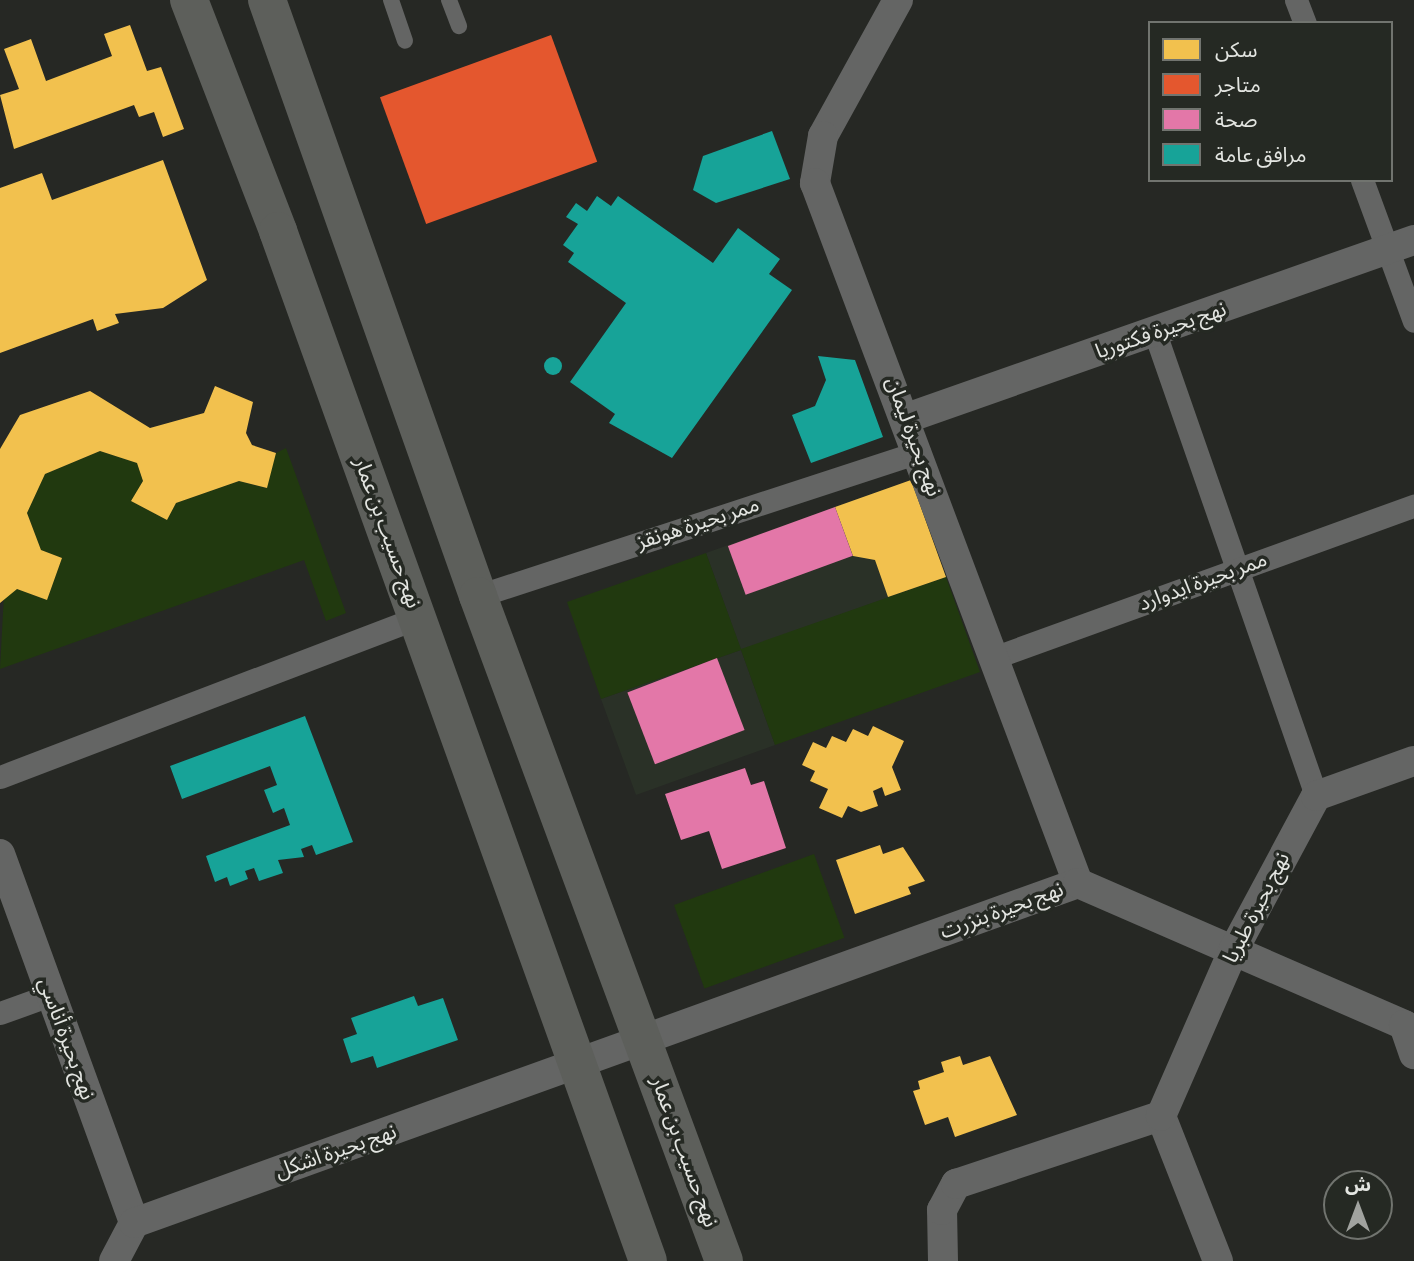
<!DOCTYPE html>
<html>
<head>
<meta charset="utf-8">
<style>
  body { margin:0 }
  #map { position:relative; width:1414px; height:1261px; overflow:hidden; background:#262824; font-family:"Sofia Sans Condensed","Noto Sans Arabic",sans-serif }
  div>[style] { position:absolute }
  .built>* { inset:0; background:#2a3127 }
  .green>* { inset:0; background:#21390f; transform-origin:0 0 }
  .homes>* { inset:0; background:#f2c14e }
  .shops>* { inset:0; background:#e4572e; transform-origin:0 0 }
  .health>* { inset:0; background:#e377a8; transform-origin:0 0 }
  .public>* { inset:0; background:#17a398 }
  .round { border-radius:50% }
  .service>* { height:16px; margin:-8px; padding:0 8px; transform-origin:8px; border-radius:8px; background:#646564 }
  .pedestrian>* { height:23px; margin:-11.5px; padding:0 11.5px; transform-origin:11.5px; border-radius:11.5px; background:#646564 }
  .minor>* { height:30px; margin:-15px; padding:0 15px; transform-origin:15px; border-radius:15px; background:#646564 }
  .secondary>* { height:38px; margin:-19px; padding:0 19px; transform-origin:19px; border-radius:19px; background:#5d5f5b }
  span { translate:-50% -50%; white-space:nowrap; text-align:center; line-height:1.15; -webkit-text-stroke:7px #252923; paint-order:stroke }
  .street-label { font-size:21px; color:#e3e5e1 }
  .legend { position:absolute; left:1148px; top:21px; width:245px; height:161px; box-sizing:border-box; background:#252923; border:2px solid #71746f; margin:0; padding:9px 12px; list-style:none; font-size:21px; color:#e3e5e1 }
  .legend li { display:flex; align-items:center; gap:14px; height:35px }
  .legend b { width:35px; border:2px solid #71746f }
  .north { position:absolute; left:1323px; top:1170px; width:70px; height:70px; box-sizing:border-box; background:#252923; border:2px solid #71746f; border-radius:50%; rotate:0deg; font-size:19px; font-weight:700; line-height:28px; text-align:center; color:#e3e5e1 }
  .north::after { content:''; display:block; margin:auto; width:24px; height:32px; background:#a1a39f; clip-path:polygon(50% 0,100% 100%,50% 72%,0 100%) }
</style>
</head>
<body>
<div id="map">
  <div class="built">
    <i style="clip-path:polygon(911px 480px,946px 577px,741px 650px,775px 745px,636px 795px,601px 699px,741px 650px,706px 553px)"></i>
  </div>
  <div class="green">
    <i style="clip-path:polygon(286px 448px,346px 613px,326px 621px,304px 560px,0 669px,4px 594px,17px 589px,47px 600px,62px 558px,41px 550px,27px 513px,45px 474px,100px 451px,137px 463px,143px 481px,131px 501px,167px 520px,176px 503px,239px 481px,266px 488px,276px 453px)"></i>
    <i style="clip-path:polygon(706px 553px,741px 649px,946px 577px,980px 672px,775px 745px,741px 650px,601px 699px,567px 602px)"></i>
    <i style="left:814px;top:854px;width:89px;height:149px;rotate:70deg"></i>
  </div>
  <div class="homes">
    <i style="clip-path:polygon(130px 25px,147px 71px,161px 67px,184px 129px,163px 137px,154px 112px,139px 117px,134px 105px,14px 149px,0 95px,19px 89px,4px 49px,31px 39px,46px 81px,112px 56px,104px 34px)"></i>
    <i style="clip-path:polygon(163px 160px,207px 280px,163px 308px,115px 314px,119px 323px,97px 331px,93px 319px,0 353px,0 188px,42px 173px,52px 200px)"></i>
    <i style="clip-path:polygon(215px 386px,253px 402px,246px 433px,252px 445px,276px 453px,267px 488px,239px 481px,176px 503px,167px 520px,131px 501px,143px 481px,137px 463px,100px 451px,45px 474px,27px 513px,41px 550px,62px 558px,47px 600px,17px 589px,0 603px,0 449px,20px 415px,90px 391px,150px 428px,204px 413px)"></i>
    <i style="clip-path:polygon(911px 480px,946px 577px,888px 597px,875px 560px,853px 556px,835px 507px)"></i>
    <i style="clip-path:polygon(873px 726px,904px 741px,892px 767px,901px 790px,885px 796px,882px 787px,873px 791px,878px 806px,861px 812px,848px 806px,842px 818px,819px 808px,828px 789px,810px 781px,815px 771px,802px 765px,813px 742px,826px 748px,832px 736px,846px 742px,853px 729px,868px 736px)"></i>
    <i style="clip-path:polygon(880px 845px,883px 854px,903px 847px,925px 881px,908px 887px,911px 894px,855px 914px,836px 860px)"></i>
    <i style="clip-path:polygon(960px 1056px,963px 1065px,990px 1056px,1017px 1115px,955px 1137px,948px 1117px,925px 1125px,913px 1091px,920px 1089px,918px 1081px,944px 1072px,941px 1062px)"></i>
  </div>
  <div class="shops">
    <i style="left:551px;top:35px;width:135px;height:182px;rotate:70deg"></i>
  </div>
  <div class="health">
    <i style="left:835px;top:507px;width:52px;height:114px;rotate:70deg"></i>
    <i style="left:717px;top:658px;width:77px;height:96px;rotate:69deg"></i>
    <i style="clip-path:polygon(745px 768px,751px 785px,764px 781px,786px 848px,722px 869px,709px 831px,681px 840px,665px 794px)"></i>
  </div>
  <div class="public">
    <i style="clip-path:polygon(772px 131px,790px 179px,716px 203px,693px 190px,703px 156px)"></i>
    <i style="clip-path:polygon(597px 196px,611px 206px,618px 196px,713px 263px,738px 228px,780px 259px,769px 274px,792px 290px,672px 458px,609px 423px,615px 414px,570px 382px,626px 303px,568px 262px,574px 253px,563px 245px,578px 224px,566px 217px,576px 203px,587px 211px)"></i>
    <i style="clip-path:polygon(818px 356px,855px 360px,883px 437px,811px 463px,792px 415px,815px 406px,826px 380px)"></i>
    <i class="round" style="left:544px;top:357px;width:18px;height:18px"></i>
    <i style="clip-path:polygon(305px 716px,353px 842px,316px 855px,312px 845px,301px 849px,304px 857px,278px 860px,283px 873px,259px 881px,254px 868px,245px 871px,248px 879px,230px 886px,227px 877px,215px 882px,206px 856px,290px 825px,284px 808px,273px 813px,264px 790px,277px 785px,270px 766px,182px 799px,170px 766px)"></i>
    <i style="clip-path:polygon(414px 996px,418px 1006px,443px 998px,458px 1040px,377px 1068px,373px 1056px,351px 1063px,343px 1039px,357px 1034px,351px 1018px)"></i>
  </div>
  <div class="service">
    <i style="left:391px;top:0;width:43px;rotate:71.1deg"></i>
    <i style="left:449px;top:0;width:28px;rotate:69deg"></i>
  </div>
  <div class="pedestrian">
    <i style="left:1296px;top:0;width:25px;rotate:69deg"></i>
    <i style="left:1362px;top:180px;width:150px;rotate:69.8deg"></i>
    <i style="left:1155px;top:333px;width:490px;rotate:70.8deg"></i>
    <i style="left:478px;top:596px;width:464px;rotate:-18.1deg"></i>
    <i style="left:993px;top:658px;width:448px;rotate:-19.9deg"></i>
    <i style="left:0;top:777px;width:448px;rotate:-20.9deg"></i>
    <i style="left:0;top:1013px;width:53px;rotate:-19.8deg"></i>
  </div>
  <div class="minor">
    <i style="left:898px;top:0;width:155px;rotate:118.9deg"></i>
    <i style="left:823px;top:136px;width:48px;rotate:99.7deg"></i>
    <i style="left:815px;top:183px;width:748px;rotate:69.41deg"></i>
    <i style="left:907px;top:418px;width:537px;rotate:-19.35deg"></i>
    <i style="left:0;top:854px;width:393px;rotate:70deg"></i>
    <i style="left:114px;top:1261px;width:43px;rotate:-62.2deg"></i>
    <i style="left:134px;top:1223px;width:1003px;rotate:-19.81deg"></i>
    <i style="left:1078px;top:883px;width:356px;rotate:23.5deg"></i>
    <i style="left:1404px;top:1025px;width:31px;rotate:71deg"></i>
    <i style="left:943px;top:1261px;width:51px;rotate:-91.1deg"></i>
    <i style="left:942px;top:1210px;width:30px;rotate:-62deg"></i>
    <i style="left:956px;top:1184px;width:216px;rotate:-18.4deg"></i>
    <i style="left:1218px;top:1261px;width:156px;rotate:-111.5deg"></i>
    <i style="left:1161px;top:1116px;width:182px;rotate:-66.4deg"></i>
    <i style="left:1234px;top:949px;width:174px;rotate:-61.8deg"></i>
    <i style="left:1316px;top:796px;width:104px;rotate:-19.7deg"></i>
  </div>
  <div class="secondary">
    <i style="left:189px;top:0;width:248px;rotate:68.9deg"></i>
    <i style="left:278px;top:231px;width:1094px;rotate:70.24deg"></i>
    <i style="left:267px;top:0;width:632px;rotate:70.5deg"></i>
    <i style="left:478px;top:596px;width:709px;rotate:69.7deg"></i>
  </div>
  <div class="street-label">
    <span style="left:1161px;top:331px;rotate:-19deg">نهج بحيرة فكتوريا</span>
    <span style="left:913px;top:437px;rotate:70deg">نهج بحيرة ليمان</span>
    <span style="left:698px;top:524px;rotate:-18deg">ممر بحيرة هونقز</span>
    <span style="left:387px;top:533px;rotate:70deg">نهج حسيب بن عمار</span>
    <span style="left:1203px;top:582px;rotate:-20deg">ممر بحيرة ايدوارد</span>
    <span style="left:1257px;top:908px;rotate:-63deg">نهج بحيرة طبريا</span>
    <span style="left:1002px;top:911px;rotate:-20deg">نهج بحيرة بنزرت</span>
    <span style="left:66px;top:1039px;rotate:70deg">نهج بحيرة أناسي</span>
    <span style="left:336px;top:1152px;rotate:-19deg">نهج بحيرة اشكل</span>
    <span style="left:684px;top:1152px;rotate:70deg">نهج حسيب بن عمار</span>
  </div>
  <ul class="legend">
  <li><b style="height:19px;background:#f2c14e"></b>سكن</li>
  <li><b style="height:19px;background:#e4572e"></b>متاجر</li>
  <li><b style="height:19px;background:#e377a8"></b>صحة</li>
  <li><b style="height:19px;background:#17a398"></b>مرافق عامة</li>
  </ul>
  <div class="north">ش</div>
</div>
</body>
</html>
